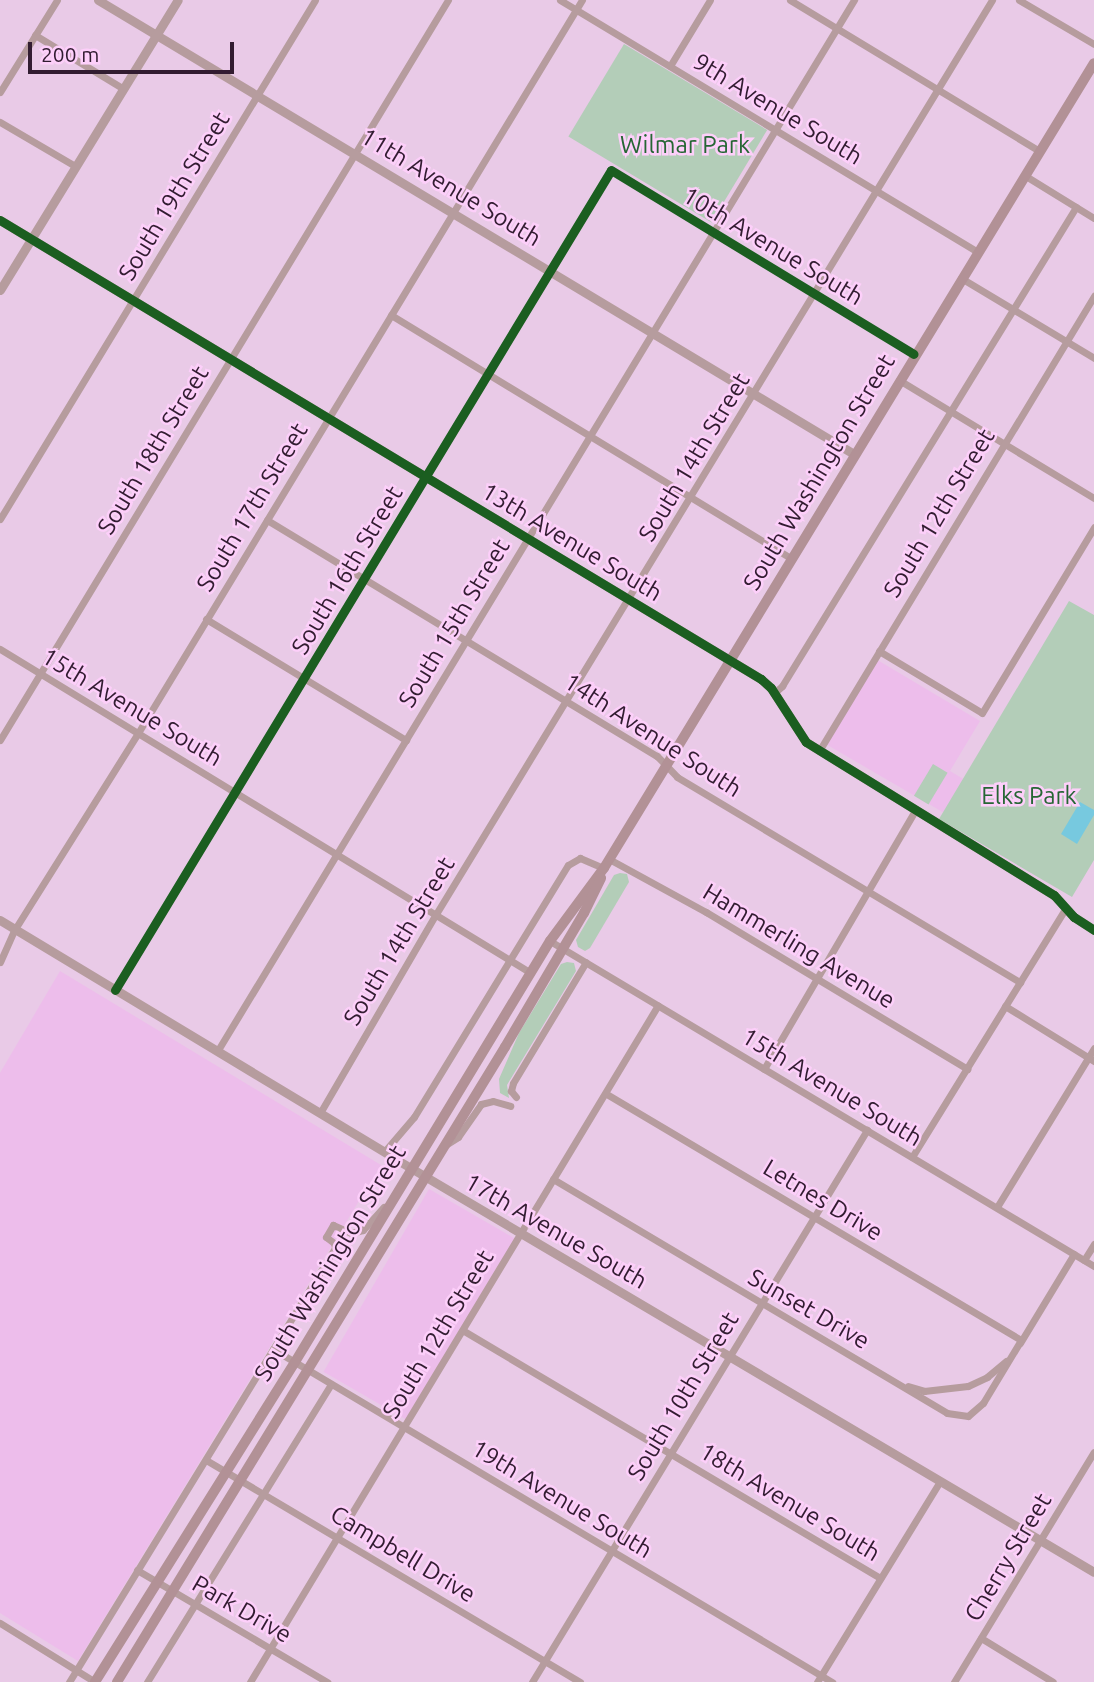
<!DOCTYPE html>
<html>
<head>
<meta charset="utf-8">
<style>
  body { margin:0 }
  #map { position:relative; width:1094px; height:1682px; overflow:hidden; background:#e9cae7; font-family:Ubuntu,sans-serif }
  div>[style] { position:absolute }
  .built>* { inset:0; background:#edbdeb; transform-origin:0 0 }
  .green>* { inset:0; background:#b3cdb8; transform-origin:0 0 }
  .water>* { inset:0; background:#77c9df }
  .minor>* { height:7px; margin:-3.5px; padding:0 3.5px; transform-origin:3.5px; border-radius:3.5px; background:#b69c9e }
  .tertiary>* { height:9px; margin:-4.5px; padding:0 4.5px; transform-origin:4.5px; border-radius:4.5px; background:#b69c9e }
  .primary>* { height:10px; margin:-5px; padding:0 5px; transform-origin:5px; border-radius:5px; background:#b29196 }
  .cycleway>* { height:9px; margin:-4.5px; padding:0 4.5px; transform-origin:4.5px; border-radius:4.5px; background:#1b5e20 }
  span { translate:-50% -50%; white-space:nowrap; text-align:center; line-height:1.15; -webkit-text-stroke:5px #fdcffa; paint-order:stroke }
  .street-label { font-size:24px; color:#321c31 }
  .park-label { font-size:24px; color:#266634 }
  .scale { position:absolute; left:28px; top:42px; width:206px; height:32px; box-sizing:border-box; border:4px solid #321c31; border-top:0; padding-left:9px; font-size:21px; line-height:24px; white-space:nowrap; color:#321c31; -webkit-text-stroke:5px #fdcffa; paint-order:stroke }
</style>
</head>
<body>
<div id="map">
  <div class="built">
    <i style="clip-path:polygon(874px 658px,980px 721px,950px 771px,1022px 814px,1001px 846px,824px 743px)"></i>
    <i style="clip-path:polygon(60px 971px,381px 1165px,78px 1661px,0 1613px,0 1073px)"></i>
    <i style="left:429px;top:1189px;width:99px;height:211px;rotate:30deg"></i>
  </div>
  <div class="green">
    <i style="left:624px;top:44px;width:167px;height:108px;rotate:31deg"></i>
    <i style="clip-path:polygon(1069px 601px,1094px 615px,1094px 860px,1072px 897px,939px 819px)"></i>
    <i style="left:933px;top:764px;width:17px;height:37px;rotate:31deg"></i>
    <i style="clip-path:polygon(620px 873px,627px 874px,629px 882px,590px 948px,585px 951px,578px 947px,576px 940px,614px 875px)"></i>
    <i style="clip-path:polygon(567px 962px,574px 963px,576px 971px,507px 1085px,509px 1098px,500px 1093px,499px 1079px,519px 1033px,561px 964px)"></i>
  </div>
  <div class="water">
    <i style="clip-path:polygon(1080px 802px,1094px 810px,1094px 815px,1077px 844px,1061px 834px)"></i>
  </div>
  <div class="minor">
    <i style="left:560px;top:0;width:487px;rotate:31.1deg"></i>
    <i style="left:790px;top:0;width:291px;rotate:31.2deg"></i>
    <i style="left:1019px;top:0;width:87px;rotate:30.4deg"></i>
    <i style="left:35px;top:35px;width:102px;rotate:31.3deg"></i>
    <i style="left:670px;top:66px;width:77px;rotate:-58.8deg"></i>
    <i style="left:0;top:92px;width:108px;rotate:-58.2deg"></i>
    <i style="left:0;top:122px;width:87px;rotate:30.4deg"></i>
    <i style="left:1024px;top:175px;width:82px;rotate:31.6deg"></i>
    <i style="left:961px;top:278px;width:155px;rotate:31deg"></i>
    <i style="left:391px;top:315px;width:468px;rotate:31.3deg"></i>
    <i style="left:899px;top:380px;width:228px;rotate:31.2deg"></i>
    <i style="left:0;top:519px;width:607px;rotate:-58.74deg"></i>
    <i style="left:267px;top:520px;width:456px;rotate:31.2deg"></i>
    <i style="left:657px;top:756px;width:29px;rotate:46deg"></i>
    <i style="left:677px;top:777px;width:400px;rotate:30.9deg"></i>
    <i style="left:206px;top:619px;width:234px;rotate:31.2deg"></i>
    <i style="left:0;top:649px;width:622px;rotate:31.39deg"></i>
    <i style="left:879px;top:651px;width:120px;rotate:31deg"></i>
    <i style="left:982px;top:713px;width:217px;rotate:-58.9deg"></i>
    <i style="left:774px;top:693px;width:11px;rotate:-41deg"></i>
    <i style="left:782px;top:686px;width:562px;rotate:-58.46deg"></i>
    <i style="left:0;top:740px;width:865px;rotate:-58.81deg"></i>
    <i style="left:819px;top:751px;width:532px;rotate:-58.85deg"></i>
    <i style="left:609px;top:859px;width:111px;rotate:28.7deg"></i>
    <i style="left:706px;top:912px;width:305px;rotate:31deg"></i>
    <i style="left:550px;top:941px;width:634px;rotate:30.86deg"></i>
    <i style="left:0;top:962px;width:36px;rotate:-66deg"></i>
    <i style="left:15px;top:929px;width:231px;rotate:-57.9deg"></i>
    <i style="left:138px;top:733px;width:857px;rotate:-58.8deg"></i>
    <i style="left:115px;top:990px;width:958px;rotate:-58.83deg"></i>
    <i style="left:611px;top:170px;width:354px;rotate:31.3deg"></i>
    <i style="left:1005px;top:1006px;width:105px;rotate:31.7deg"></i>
    <i style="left:218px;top:1050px;width:1228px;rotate:-58.8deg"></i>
    <i style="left:764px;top:1069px;width:301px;rotate:-59.7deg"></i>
    <i style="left:516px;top:1097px;width:8px;rotate:-130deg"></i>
    <i style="left:511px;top:1091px;width:8px;rotate:-76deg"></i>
    <i style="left:513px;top:1083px;width:141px;rotate:-58.9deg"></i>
    <i style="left:320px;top:1113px;width:230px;rotate:-59.8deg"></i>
    <i style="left:436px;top:914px;width:1070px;rotate:-58.69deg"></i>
    <i style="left:447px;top:1144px;width:13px;rotate:-32deg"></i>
    <i style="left:458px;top:1137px;width:40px;rotate:-55.1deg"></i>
    <i style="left:481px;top:1104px;width:12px;rotate:-14deg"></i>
    <i style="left:493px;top:1101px;width:18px;rotate:16deg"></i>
    <i style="left:384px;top:1152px;width:46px;rotate:-49.4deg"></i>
    <i style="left:414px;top:1117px;width:295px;rotate:-58.6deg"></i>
    <i style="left:568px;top:865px;width:14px;rotate:-30deg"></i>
    <i style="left:580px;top:858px;width:26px;rotate:23deg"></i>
    <i style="left:912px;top:1157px;width:293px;rotate:-58.3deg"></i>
    <i style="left:553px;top:1179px;width:458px;rotate:30.7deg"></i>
    <i style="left:947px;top:1413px;width:21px;rotate:8deg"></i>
    <i style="left:968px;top:1416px;width:20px;rotate:-41deg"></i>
    <i style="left:983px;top:1403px;width:74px;rotate:-58.9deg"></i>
    <i style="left:1021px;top:1340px;width:482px;rotate:-149.3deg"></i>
    <i style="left:997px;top:1207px;width:186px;rotate:-58.6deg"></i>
    <i style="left:1084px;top:1260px;width:19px;rotate:-58deg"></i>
    <i style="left:464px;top:1331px;width:484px;rotate:30.7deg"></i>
    <i style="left:1020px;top:1343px;width:104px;rotate:-58.8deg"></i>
    <i style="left:273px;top:1349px;width:651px;rotate:30.78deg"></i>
    <i style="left:908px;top:1386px;width:17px;rotate:17deg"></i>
    <i style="left:924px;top:1391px;width:44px;rotate:-6.5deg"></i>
    <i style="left:968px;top:1386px;width:21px;rotate:-25deg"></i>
    <i style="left:987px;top:1377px;width:25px;rotate:-40deg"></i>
    <i style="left:206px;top:1460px;width:435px;rotate:30.7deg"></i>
    <i style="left:137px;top:1570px;width:221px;rotate:30.5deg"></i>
    <i style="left:0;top:1623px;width:112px;rotate:31.8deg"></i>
    <i style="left:981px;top:1638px;width:84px;rotate:31.4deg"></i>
    <i style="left:69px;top:1682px;width:509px;rotate:-58.5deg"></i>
    <i style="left:335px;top:1248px;width:5px;rotate:-101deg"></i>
    <i style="left:334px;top:1243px;width:10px;rotate:-143deg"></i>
    <i style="left:326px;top:1237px;width:14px;rotate:-60deg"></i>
    <i style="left:333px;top:1225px;width:20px;rotate:24deg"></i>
    <i style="left:351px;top:1233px;width:12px;rotate:-14deg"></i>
    <i style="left:363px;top:1230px;width:31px;rotate:-48deg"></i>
    <i style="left:147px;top:1682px;width:350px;rotate:-58.3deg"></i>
    <i style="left:250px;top:1682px;width:790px;rotate:-58.92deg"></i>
    <i style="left:532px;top:1682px;width:646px;rotate:-58.75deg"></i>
    <i style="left:817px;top:1682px;width:236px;rotate:-58.5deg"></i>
    <i style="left:954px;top:1682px;width:269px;rotate:-58.7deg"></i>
  </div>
  <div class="tertiary">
    <i style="left:98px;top:0;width:882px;rotate:30.99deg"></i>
    <i style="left:0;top:220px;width:889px;rotate:31.1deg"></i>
    <i style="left:761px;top:679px;width:13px;rotate:42deg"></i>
    <i style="left:771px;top:688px;width:64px;rotate:57.1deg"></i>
    <i style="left:806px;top:742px;width:291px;rotate:31.7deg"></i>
    <i style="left:1054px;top:895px;width:30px;rotate:48deg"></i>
    <i style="left:1074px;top:917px;width:24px;rotate:33deg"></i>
    <i style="left:0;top:290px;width:340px;rotate:-58.5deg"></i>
    <i style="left:0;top:920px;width:466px;rotate:31.1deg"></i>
    <i style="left:399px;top:1161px;width:807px;rotate:30.6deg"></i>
  </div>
  <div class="primary">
    <i style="left:95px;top:1682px;width:377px;rotate:-58deg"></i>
    <i style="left:295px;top:1362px;width:492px;rotate:-58.8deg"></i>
    <i style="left:550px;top:941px;width:91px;rotate:-53.5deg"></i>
    <i style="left:604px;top:868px;width:942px;rotate:-58.67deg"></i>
    <i style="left:117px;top:1682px;width:744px;rotate:-58.57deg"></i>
    <i style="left:505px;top:1047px;width:156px;rotate:-59.5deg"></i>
    <i style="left:584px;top:913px;width:39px;rotate:-64deg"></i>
  </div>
  <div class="cycleway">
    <i style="left:0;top:220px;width:889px;rotate:31.1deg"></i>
    <i style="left:761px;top:679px;width:13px;rotate:42deg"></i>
    <i style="left:771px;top:688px;width:64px;rotate:57.1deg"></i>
    <i style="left:806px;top:742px;width:291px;rotate:31.7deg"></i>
    <i style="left:1054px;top:895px;width:30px;rotate:48deg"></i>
    <i style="left:1074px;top:917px;width:24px;rotate:33deg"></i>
    <i style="left:115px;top:990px;width:958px;rotate:-58.83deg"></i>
    <i style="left:611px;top:170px;width:354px;rotate:31.3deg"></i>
  </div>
  <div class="street-label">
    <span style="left:778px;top:109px;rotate:31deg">9th Avenue South</span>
    <span style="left:451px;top:187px;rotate:31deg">11th Avenue South</span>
    <span style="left:174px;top:196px;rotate:-59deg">South 19th Street</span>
    <span style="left:773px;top:246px;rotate:31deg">10th Avenue South</span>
    <span style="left:153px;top:450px;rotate:-59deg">South 18th Street</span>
    <span style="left:694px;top:457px;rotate:-59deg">South 14th Street</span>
    <span style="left:819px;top:472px;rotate:-59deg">South Washington Street</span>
    <span style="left:252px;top:507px;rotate:-59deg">South 17th Street</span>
    <span style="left:939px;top:513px;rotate:-59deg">South 12th Street</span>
    <span style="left:572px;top:542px;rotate:31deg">13th Avenue South</span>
    <span style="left:347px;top:570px;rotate:-59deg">South 16th Street</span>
    <span style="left:454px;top:623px;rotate:-59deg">South 15th Street</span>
    <span style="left:132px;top:707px;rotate:31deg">15th Avenue South</span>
    <span style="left:653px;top:735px;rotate:33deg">14th Avenue South</span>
    <span style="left:399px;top:941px;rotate:-59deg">South 14th Street</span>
    <span style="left:799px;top:946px;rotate:31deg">Hammerling Avenue</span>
    <span style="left:832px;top:1087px;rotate:31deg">15th Avenue South</span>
    <span style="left:823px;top:1200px;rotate:31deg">Letnes Drive</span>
    <span style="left:556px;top:1231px;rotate:30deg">17th Avenue South</span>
    <span style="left:330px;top:1263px;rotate:-59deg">South Washington Street</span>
    <span style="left:809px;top:1309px;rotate:30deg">Sunset Drive</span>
    <span style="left:438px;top:1334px;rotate:-59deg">South 12th Street</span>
    <span style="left:683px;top:1396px;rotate:-59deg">South 10th Street</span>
    <span style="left:562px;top:1499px;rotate:31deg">19th Avenue South</span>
    <span style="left:790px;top:1502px;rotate:31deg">18th Avenue South</span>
    <span style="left:403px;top:1554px;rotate:31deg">Campbell Drive</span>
    <span style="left:1008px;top:1557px;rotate:-59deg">Cherry Street</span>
    <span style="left:242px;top:1609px;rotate:30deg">Park Drive</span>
  </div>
  <div class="park-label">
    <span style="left:685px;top:145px">Wilmar Park</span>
    <span style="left:1029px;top:796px">Elks Park</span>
  </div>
  <div class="scale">200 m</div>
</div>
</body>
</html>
